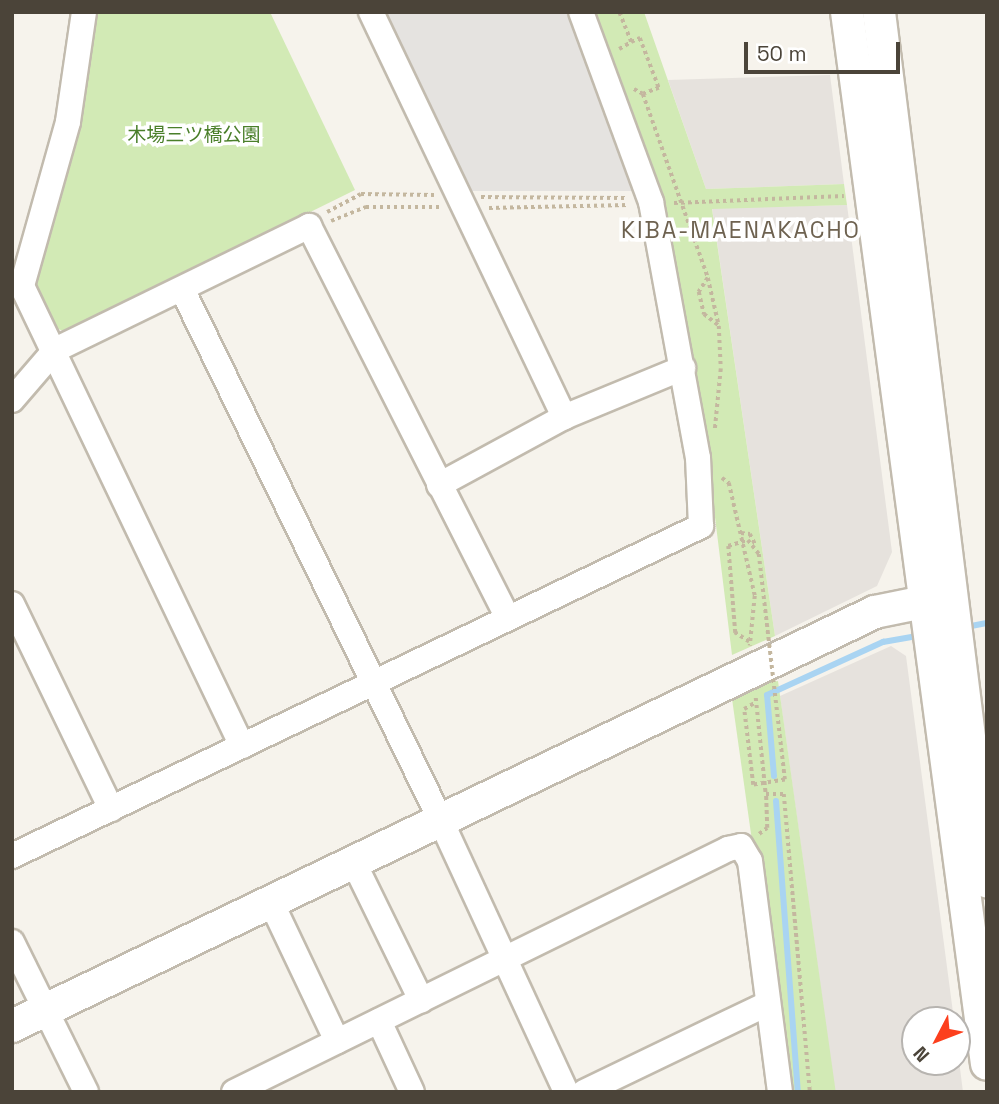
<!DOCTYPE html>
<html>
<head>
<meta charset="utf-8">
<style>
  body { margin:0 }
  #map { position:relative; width:999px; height:1104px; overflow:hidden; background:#f6f3ec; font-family:"Space Grotesk","Noto Sans JP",sans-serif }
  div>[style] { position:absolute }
  .industrial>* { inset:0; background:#e6e2dd }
  .green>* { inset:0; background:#d2eab5; transform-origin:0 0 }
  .parking>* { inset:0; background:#e5e3e0 }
  .stream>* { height:6px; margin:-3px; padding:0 3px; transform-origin:3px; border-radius:3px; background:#a9d4f2 }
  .path>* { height:3.5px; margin-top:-1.75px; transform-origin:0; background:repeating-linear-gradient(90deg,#c4b79f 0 3.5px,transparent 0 7px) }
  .roads { filter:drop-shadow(2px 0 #c2bbae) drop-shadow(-2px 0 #c2bbae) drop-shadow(0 2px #c2bbae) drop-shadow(0 -2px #c2bbae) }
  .minor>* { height:24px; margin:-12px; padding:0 12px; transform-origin:12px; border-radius:12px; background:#fff }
  .tertiary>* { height:32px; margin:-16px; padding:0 16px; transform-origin:16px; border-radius:16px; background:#fff }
  .path-bridge>* { height:3.5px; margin-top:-1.75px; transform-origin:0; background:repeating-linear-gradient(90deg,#c4b79f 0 3.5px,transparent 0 7px) }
  span { translate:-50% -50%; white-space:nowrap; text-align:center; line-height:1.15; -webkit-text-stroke:7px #fff; paint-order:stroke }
  .park-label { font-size:19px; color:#4a7f2a }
  .quarter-label { font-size:23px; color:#6e6250; letter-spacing:2px }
  .frame { position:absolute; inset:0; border:14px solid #4b4439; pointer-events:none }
  .north { position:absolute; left:901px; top:1006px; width:70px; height:70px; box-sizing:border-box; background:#fff; border:2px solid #b7b4b0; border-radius:50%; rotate:228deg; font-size:19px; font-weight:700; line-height:28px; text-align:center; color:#4b4439 }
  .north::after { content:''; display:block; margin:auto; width:24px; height:32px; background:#fc3f1d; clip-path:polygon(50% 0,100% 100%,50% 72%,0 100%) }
  .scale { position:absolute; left:744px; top:42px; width:156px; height:32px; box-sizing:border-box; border:4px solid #4b4439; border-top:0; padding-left:9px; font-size:21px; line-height:24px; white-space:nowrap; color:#4b4439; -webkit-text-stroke:5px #fff; paint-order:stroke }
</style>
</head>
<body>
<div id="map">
  <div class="industrial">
    <i style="clip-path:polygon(830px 75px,844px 184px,706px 189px,668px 80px)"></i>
    <i style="clip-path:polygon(847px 205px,892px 552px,877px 586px,775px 636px,712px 208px)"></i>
    <i style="clip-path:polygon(891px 646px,906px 656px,954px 1020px,915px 1020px,915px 1062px,957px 1062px,957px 1045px,963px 1092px,835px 1092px,780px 696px)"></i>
  </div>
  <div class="green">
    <i style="clip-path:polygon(95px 12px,270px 12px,355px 190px,66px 332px,53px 327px,35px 283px)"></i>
    <i style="clip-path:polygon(589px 12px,644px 12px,706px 189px,844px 184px,847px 205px,712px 209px,775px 636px,732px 655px,703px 420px)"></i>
    <i style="left:778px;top:681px;width:415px;height:48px;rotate:82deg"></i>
  </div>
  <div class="parking">
    <i style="clip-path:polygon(380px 12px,572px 12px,635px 191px,466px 191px)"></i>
  </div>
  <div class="stream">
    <i style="left:966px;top:627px;width:21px;rotate:-11deg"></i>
    <i style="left:774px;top:776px;width:81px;rotate:-94.9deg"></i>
    <i style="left:767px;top:695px;width:128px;rotate:-24.6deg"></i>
    <i style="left:883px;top:642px;width:39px;rotate:-10deg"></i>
    <i style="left:776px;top:801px;width:292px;rotate:85.7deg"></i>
  </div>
  <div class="path">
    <i style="left:631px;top:42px;width:10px;rotate:-24deg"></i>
    <i style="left:640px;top:38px;width:53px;rotate:69.2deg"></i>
    <i style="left:659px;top:88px;width:17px;rotate:159deg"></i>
    <i style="left:619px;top:49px;width:14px;rotate:-30deg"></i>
    <i style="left:631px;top:42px;width:32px;rotate:-112deg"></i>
    <i style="left:634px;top:89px;width:10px;rotate:29deg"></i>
    <i style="left:643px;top:94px;width:195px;rotate:70.5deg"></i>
    <i style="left:708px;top:278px;width:49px;rotate:77.1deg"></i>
    <i style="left:719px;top:326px;width:43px;rotate:87.3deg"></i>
    <i style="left:721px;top:369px;width:61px;rotate:95.6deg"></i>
    <i style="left:481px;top:197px;width:146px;rotate:0.4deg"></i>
    <i style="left:674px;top:203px;width:170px;rotate:-2.4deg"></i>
    <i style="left:489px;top:208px;width:139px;rotate:-1.2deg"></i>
    <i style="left:327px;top:212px;width:38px;rotate:-28deg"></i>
    <i style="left:361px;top:194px;width:73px;rotate:0.8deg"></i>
    <i style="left:331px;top:221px;width:38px;rotate:-22deg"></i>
    <i style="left:366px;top:207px;width:74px"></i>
    <i style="left:708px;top:278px;width:17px;rotate:123deg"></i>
    <i style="left:699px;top:292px;width:23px;rotate:77deg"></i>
    <i style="left:704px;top:314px;width:18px;rotate:38deg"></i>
    <i style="left:722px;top:478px;width:9px;rotate:36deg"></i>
    <i style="left:729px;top:483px;width:116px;rotate:77deg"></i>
    <i style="left:755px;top:596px;width:50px;rotate:95.7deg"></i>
    <i style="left:741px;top:533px;width:9px;rotate:6deg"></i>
    <i style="left:750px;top:534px;width:13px;rotate:63deg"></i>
    <i style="left:756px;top:698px;width:97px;rotate:84.1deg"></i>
    <i style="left:766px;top:794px;width:18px"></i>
    <i style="left:784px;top:794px;width:299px;rotate:85deg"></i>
    <i style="left:759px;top:834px;width:10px;rotate:-37deg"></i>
    <i style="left:767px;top:828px;width:34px;rotate:-92deg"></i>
  </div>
  <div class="roads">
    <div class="minor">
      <i style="left:84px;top:12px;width:111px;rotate:98.3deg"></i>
      <i style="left:68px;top:122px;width:170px;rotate:105.7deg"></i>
      <i style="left:22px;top:286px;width:510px;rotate:64.44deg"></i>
      <i style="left:371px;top:12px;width:449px;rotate:64.5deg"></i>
      <i style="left:182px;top:289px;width:592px;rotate:64.04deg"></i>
      <i style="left:441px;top:821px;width:298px;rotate:65.2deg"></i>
      <i style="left:12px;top:400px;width:66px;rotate:-49.3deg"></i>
      <i style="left:55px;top:350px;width:283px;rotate:-26deg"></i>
      <i style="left:309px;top:226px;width:440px;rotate:63.1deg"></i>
      <i style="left:439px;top:485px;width:142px;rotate:-28.5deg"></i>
      <i style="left:564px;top:417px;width:129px;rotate:-22.4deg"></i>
      <i style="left:12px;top:604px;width:228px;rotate:64.2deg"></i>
      <i style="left:12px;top:856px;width:764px;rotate:-25.59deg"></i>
      <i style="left:701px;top:526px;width:68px;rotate:-92.5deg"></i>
      <i style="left:698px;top:458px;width:260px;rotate:-100.4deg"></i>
      <i style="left:651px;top:202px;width:202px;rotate:-110.2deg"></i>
      <i style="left:354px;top:863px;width:153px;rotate:63.9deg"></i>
      <i style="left:271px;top:902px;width:154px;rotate:64.6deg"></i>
      <i style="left:12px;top:942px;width:167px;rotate:63.7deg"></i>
      <i style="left:379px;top:1021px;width:78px;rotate:65.1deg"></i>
      <i style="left:234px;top:1092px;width:551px;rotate:-26.19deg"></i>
      <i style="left:728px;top:849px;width:13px;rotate:-13deg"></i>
      <i style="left:741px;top:846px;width:17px;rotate:59deg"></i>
      <i style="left:750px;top:861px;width:233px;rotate:82.6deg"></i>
      <i style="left:584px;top:1092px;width:203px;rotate:-25.7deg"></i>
    </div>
    <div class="tertiary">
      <i style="left:847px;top:12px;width:1061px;rotate:82.42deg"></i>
      <i style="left:879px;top:12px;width:876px;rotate:82.92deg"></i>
      <i style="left:12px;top:1026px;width:957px;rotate:-25.63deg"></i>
      <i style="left:875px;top:612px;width:76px;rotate:-11.5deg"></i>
    </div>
  </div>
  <div class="path-bridge">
    <i style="left:749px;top:642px;width:17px;rotate:-147deg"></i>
    <i style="left:735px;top:633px;width:87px;rotate:-94.6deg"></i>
    <i style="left:728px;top:546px;width:21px;rotate:-17deg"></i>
    <i style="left:748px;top:540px;width:18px;rotate:52deg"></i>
    <i style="left:759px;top:554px;width:227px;rotate:83.4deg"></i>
    <i style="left:785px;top:780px;width:32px;rotate:171deg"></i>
    <i style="left:753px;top:785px;width:77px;rotate:-96.8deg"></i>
    <i style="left:744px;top:709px;width:14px;rotate:-30deg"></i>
  </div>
  <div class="park-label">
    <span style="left:194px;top:135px">木場三ツ橋公園</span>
  </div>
  <div class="quarter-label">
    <span style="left:741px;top:230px">KIBA-MAENAKACHO</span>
  </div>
  <div class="frame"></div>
  <div class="north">N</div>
  <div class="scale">50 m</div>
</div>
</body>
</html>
